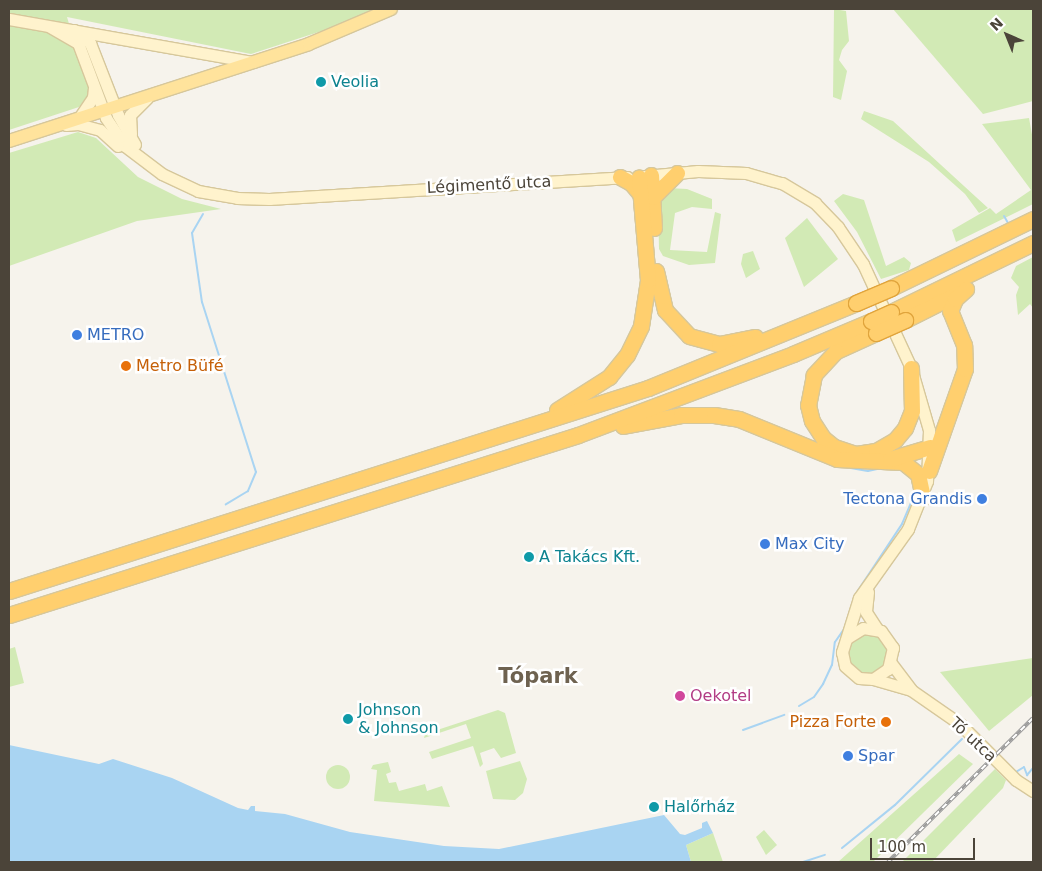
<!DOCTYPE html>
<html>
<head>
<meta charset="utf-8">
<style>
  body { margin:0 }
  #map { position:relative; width:1042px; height:871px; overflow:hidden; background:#f6f3ec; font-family:"DejaVu Sans",sans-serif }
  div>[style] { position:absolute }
  .green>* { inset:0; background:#d2eab5 }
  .round { border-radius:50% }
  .water>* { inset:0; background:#a9d4f2 }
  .stream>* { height:2px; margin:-1px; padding:0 1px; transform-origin:1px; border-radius:1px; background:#a9d4f2 }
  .roads { filter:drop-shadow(1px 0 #d6c79b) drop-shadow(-1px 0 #d6c79b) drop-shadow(0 1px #d6c79b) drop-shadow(0 -1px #d6c79b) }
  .secondary>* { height:11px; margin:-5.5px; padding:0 5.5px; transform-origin:5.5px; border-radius:5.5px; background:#fff3cd }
  .primary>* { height:12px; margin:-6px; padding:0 6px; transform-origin:6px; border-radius:6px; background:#ffe39c }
  .motorway>* { height:15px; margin:-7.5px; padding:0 7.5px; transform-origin:7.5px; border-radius:7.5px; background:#ffcf6e }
  .rail>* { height:4px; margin-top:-2px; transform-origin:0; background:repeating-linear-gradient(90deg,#fff 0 5.5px,#9a9a9a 0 11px); box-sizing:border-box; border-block:1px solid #9a9a9a }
  .bridges { filter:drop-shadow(1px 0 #e0a43c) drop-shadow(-1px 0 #e0a43c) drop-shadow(0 1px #e0a43c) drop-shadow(0 -1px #e0a43c) }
  .motorway-bridge>* { height:15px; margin:-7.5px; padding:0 7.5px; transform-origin:7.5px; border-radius:7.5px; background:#ffcf6e }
  .dots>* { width:14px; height:14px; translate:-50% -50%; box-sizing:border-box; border:2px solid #fff; border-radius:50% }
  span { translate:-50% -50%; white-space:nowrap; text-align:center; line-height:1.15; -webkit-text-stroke:5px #fff; paint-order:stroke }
  .culture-label { font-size:16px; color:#0d838f }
  .left { translate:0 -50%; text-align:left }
  .street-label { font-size:16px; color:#4b4439 }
  .shop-label { font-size:16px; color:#366cbe }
  .right { translate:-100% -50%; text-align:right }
  .food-label { font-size:16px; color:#c56008 }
  .hotel-label { font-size:16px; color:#b23c85 }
  .district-label { font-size:21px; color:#6e6250; font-weight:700 }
  .frame { position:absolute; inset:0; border:10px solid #4b4439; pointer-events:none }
  .north { position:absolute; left:982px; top:10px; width:50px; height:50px; -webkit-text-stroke:4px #fff; paint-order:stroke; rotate:316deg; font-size:14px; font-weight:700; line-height:20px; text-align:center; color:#4b4439 }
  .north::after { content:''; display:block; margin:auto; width:18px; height:22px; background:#4b4439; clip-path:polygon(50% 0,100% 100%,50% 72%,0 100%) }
  .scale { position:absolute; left:870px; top:838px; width:105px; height:22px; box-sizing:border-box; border:2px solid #4b4439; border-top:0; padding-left:6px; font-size:15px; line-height:18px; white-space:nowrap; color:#4b4439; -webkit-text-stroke:4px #fff; paint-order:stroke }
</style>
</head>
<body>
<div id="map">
  <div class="green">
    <i style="clip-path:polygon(9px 9px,377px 9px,331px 28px,251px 54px,67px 17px,90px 93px,79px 107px,9px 130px)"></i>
    <i style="clip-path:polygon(834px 9px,846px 11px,849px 41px,842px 50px,839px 60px,847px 71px,841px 100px,833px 97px)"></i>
    <i style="clip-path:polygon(893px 9px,1033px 9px,1033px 101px,983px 114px)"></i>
    <i style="clip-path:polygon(864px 111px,893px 121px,988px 208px,979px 213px,965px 194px,929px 162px,861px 119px)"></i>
    <i style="clip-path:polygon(1029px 118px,1033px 140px,1033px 204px,956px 242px,952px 230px,990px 208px,996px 214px,1031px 190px,982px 124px)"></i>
    <i style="clip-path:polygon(78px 132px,96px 138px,138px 177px,182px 199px,221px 209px,137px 221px,9px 266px,9px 153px)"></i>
    <i style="clip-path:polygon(668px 188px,687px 189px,712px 199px,712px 209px,692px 207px,675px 213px,670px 250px,707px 252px,715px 212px,721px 214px,715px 263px,689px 265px,663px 256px,659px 249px,658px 200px)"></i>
    <i style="clip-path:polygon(843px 194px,864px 200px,886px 266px,904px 257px,911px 263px,909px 270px,881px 279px,857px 232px,834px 201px)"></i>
    <i style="clip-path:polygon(807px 218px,838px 259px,804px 287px,785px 238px)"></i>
    <i style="clip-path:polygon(753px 251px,760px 269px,746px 278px,741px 264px,743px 254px)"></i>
    <i style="clip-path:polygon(1033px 257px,1033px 308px,1030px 304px,1018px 315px,1016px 295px,1019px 287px,1011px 278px,1016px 266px)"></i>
    <i class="round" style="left:846px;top:633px;width:42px;height:42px"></i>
    <i style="clip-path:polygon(15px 647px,24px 683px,9px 687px,9px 649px)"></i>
    <i style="clip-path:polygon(1033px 658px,1033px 695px,989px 731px,940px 672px)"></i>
    <i style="clip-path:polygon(498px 710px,505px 713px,516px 753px,501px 758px,494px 748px,480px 753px,483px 764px,480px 767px,473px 746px,432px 759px,429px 752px,471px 738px,466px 724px,424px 738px,425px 734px)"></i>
    <i style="clip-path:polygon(959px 754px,973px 764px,873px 862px,838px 862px)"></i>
    <i style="clip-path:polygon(520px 761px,527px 779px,523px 793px,515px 800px,493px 799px,486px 771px)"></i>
    <i style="clip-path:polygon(388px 762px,391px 772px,386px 774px,389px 783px,396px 782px,399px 791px,425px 784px,427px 791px,442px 786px,450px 807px,374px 801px,377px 770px,371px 769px,373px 765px)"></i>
    <i class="round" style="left:326px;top:765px;width:24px;height:24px"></i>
    <i style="clip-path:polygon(995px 769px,1006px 780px,1003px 788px,932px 862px,902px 862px)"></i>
    <i style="clip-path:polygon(764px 830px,777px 845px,766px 855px,756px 837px)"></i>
    <i style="clip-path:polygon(713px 833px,723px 862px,691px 862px,686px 845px)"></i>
  </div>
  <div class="water">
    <i style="clip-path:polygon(9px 745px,99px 764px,113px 759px,172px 778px,238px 808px,248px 810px,251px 806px,255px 806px,255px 811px,285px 814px,350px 832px,444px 846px,499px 849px,664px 815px,680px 834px,685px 835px,702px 828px,702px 823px,707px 821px,713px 833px,686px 845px,691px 862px,9px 862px)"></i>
  </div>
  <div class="stream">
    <i style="left:203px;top:214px;width:22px;rotate:120deg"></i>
    <i style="left:192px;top:233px;width:70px;rotate:81.8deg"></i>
    <i style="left:202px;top:302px;width:178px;rotate:72.4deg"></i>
    <i style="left:256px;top:472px;width:21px;rotate:113deg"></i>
    <i style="left:248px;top:491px;width:26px;rotate:149deg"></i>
    <i style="left:1004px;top:216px;width:8px;rotate:60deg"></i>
    <i style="left:845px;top:467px;width:23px;rotate:10deg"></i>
    <i style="left:868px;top:471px;width:14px;rotate:-12deg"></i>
    <i style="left:857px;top:592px;width:82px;rotate:-56.5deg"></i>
    <i style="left:902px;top:524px;width:34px;rotate:-67deg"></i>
    <i style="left:799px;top:706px;width:17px;rotate:-31deg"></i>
    <i style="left:814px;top:697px;width:16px;rotate:-55deg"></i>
    <i style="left:823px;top:684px;width:21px;rotate:-65deg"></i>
    <i style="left:832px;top:665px;width:23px;rotate:-83deg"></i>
    <i style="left:835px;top:642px;width:16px;rotate:-55deg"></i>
    <i style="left:743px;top:730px;width:44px;rotate:-20.1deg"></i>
    <i style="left:1016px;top:772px;width:9px;rotate:-32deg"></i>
    <i style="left:1024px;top:767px;width:9px;rotate:69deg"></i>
    <i style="left:1027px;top:775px;width:9px;rotate:-49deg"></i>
    <i style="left:842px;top:848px;width:68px;rotate:-39.1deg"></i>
    <i style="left:895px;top:805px;width:94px;rotate:-44.6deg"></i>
    <i style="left:803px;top:862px;width:23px;rotate:-18deg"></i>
  </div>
  <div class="roads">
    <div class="secondary">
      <i style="left:9px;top:19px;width:248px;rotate:10deg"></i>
      <i style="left:50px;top:27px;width:32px;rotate:30deg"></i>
      <i style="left:78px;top:43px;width:80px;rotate:69.5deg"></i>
      <i style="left:106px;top:118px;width:34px;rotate:56deg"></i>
      <i style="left:125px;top:146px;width:46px;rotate:37.1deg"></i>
      <i style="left:162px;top:174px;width:40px;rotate:25deg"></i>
      <i style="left:198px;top:191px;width:40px;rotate:10deg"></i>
      <i style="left:237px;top:198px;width:32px;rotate:2deg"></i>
      <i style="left:269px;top:199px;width:359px;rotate:-3.5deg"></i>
      <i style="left:74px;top:30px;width:21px;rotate:39deg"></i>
      <i style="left:90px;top:43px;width:77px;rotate:68.7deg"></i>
      <i style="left:118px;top:115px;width:34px;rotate:60deg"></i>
      <i style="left:79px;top:118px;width:25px;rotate:-56deg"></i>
      <i style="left:93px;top:97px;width:9px;rotate:-84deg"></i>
      <i style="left:66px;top:125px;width:12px;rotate:-5deg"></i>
      <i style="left:78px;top:124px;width:23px;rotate:15deg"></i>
      <i style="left:100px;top:130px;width:24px;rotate:42deg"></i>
      <i style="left:131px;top:134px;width:19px;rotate:-93deg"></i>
      <i style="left:130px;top:115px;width:24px;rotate:-45deg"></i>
      <i style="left:645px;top:176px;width:53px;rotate:-5.4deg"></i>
      <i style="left:698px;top:171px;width:48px;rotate:2.4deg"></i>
      <i style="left:746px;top:173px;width:37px;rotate:16deg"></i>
      <i style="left:782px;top:183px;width:39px;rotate:31deg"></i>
      <i style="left:815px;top:203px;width:33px;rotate:46deg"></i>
      <i style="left:838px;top:227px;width:45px;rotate:56deg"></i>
      <i style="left:863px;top:264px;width:115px;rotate:65.2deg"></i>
      <i style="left:911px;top:368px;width:65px;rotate:73.8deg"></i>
      <i style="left:929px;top:430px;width:51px;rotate:92.2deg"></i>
      <i style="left:927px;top:481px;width:52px;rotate:111.6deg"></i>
      <i style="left:908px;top:529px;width:85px;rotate:125.4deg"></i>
      <i style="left:859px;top:598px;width:57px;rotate:107.5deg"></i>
      <i style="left:842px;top:652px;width:14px;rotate:78deg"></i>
      <i style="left:845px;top:666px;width:18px;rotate:41deg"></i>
      <i style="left:859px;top:678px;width:14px;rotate:4deg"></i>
      <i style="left:873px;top:679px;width:18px;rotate:-34deg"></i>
      <i style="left:888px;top:669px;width:22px;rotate:-77deg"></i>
      <i style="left:893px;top:648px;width:21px;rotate:-125deg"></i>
      <i style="left:881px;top:631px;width:18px;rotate:-171deg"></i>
      <i style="left:863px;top:628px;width:19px;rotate:148deg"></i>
      <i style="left:868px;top:592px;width:20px;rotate:96deg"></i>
      <i style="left:866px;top:612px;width:20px;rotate:57deg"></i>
      <i style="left:891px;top:663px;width:34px;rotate:53deg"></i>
      <i style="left:911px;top:690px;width:60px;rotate:34.8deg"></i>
      <i style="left:960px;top:724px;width:79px;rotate:45deg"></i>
      <i style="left:1016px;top:780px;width:20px;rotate:33deg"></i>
      <i style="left:873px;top:679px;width:37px;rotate:16deg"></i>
    </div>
    <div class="primary">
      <i style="left:9px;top:141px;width:315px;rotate:-17.9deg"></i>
      <i style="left:309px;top:44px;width:89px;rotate:-23.1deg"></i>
    </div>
    <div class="motorway">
      <i style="left:651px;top:175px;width:53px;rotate:86.8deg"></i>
      <i style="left:620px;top:177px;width:13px;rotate:29deg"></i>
      <i style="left:631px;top:183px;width:16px;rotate:50deg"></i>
      <i style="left:653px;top:197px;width:34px;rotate:-45deg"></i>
      <i style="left:656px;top:271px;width:40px;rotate:77deg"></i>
      <i style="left:665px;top:310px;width:35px;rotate:47deg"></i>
      <i style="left:689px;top:336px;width:31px;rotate:15deg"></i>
      <i style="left:719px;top:344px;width:37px;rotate:-11deg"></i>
      <i style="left:891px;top:288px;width:158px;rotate:-25.9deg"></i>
      <i style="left:891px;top:312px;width:158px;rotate:-25.9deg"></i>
      <i style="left:905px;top:320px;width:60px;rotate:-26.6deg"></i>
      <i style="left:876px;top:333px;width:44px;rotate:155.8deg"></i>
      <i style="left:836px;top:351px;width:33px;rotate:133deg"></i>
      <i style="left:814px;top:375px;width:31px;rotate:101deg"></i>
      <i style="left:808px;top:405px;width:16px;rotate:76deg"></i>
      <i style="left:812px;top:421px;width:20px;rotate:57deg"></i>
      <i style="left:823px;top:438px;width:14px;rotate:39deg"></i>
      <i style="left:834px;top:447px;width:23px;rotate:18deg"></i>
      <i style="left:856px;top:454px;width:20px;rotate:-9deg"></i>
      <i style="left:876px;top:451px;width:22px;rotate:-30deg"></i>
      <i style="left:895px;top:440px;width:16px;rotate:-50deg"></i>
      <i style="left:905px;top:428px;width:18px;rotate:-68deg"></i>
      <i style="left:912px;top:411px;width:43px;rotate:-91.3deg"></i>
      <i style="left:557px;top:410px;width:62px;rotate:-32.4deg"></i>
      <i style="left:609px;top:377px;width:28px;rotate:-51deg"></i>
      <i style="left:627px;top:355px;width:32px;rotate:-64deg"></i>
      <i style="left:641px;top:326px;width:47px;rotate:-81.3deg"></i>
      <i style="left:648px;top:280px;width:103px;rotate:-95deg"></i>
      <i style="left:623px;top:426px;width:59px;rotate:-10.7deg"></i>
      <i style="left:681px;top:415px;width:33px"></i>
      <i style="left:714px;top:415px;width:25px;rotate:9deg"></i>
      <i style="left:739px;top:419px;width:106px;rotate:22.2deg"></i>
      <i style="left:837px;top:459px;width:66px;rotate:2.6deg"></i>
      <i style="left:903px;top:462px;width:19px;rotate:39deg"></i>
      <i style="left:918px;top:474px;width:24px;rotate:78deg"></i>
      <i style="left:890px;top:459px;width:42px;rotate:-16.7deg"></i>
      <i style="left:929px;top:471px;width:108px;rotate:-70.6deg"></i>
      <i style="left:965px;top:369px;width:24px;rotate:-92deg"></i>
      <i style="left:964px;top:345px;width:37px;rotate:-112deg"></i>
      <i style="left:950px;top:311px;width:13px;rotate:-67deg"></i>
      <i style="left:955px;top:299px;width:15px;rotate:-42deg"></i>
      <i style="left:9px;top:591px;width:670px;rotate:-17.62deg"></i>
      <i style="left:648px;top:388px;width:225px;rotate:-22.2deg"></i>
      <i style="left:9px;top:615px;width:597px;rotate:-17.55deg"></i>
      <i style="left:578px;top:435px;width:230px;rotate:-20.6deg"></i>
      <i style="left:793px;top:354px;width:85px;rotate:-22.9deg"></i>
    </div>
  </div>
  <div class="rail">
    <i style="left:888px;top:862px;width:204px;rotate:-44.8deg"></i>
  </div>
  <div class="bridges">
    <div class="motorway-bridge">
      <i style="left:856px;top:303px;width:38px;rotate:-23deg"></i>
      <i style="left:871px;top:321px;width:22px;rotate:-24deg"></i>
      <i style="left:876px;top:333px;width:32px;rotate:-24deg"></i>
    </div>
  </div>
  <div class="dots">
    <i style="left:321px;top:82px;background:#0f9aa8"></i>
    <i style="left:77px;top:335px;background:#3f7fe0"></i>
    <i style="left:126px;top:366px;background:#e8710a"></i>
    <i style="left:982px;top:499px;background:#3f7fe0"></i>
    <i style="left:765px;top:544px;background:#3f7fe0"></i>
    <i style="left:529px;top:557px;background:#0f9aa8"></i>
    <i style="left:680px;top:696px;background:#d1479c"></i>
    <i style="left:348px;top:719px;background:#0f9aa8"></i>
    <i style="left:886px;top:722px;background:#e8710a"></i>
    <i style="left:848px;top:756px;background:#3f7fe0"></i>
    <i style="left:654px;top:807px;background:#0f9aa8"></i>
  </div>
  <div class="culture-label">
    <span class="left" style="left:331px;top:82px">Veolia</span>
    <span class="left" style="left:539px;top:557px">A Takács Kft.</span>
    <span class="left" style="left:358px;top:719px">Johnson<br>&amp; Johnson</span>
    <span class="left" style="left:664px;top:807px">Halőrház</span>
  </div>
  <div class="street-label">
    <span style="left:489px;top:185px;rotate:-3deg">Légimentő utca</span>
    <span style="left:973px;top:740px;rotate:43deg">Tó utca</span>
  </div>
  <div class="shop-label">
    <span class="left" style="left:87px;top:335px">METRO</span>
    <span class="right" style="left:972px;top:499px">Tectona Grandis</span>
    <span class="left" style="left:775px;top:544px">Max City</span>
    <span class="left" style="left:858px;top:756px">Spar</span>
  </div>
  <div class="food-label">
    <span class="left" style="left:136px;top:366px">Metro Büfé</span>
    <span class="right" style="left:876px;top:722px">Pizza Forte</span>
  </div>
  <div class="hotel-label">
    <span class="left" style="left:690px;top:696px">Oekotel</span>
  </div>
  <div class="district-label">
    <span style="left:538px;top:676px">Tópark</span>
  </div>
  <div class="frame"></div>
  <div class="north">N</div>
  <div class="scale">100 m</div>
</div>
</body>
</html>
